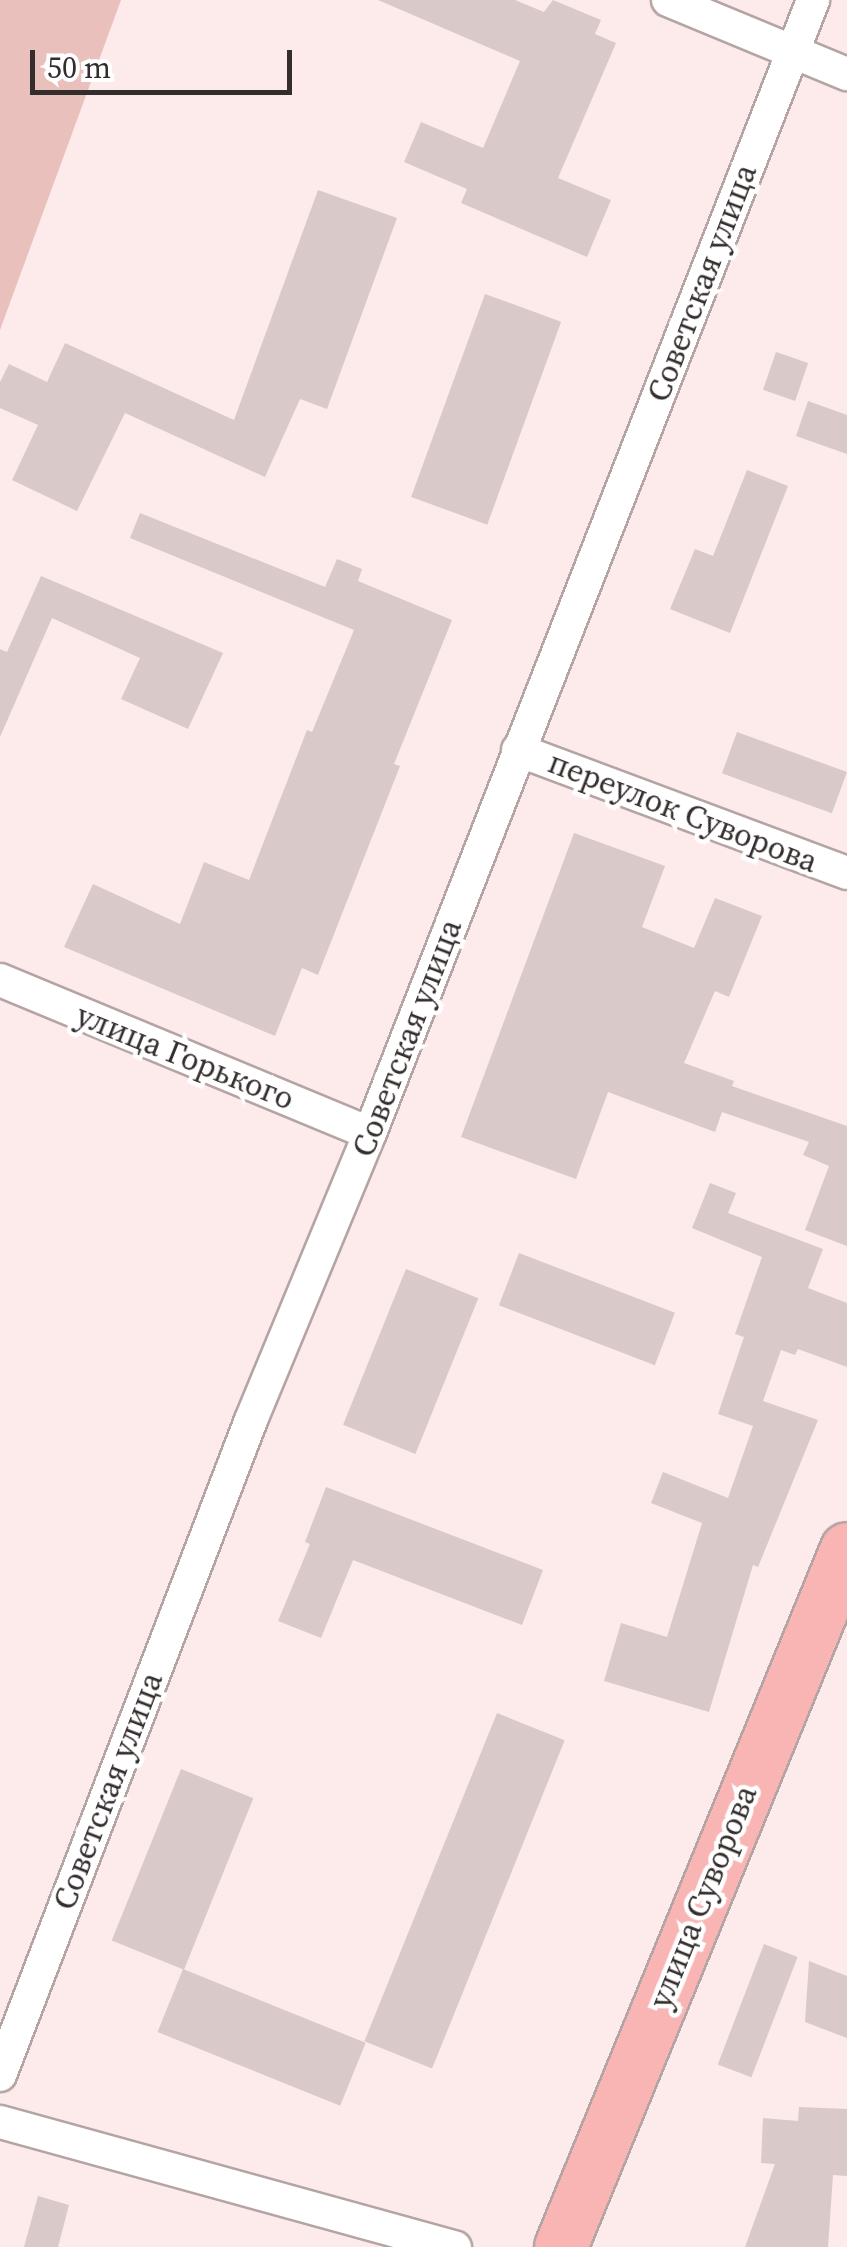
<!DOCTYPE html>
<html>
<head>
<meta charset="utf-8">
<style>
  body { margin:0 }
  #map { position:relative; width:847px; height:2247px; overflow:hidden; background:#fcebea; font-family:"Source Serif 4",serif }
  div>[style] { position:absolute }
  .green>* { inset:0; background:#eac0bd }
  .building>* { inset:0; background:#d9c9c8; transform-origin:0 0 }
  .roads { filter:drop-shadow(2px 0 #b4a4a3) drop-shadow(-2px 0 #b4a4a3) drop-shadow(0 2px #b4a4a3) drop-shadow(0 -2px #b4a4a3) }
  .street>* { height:32px; margin:-16px; padding:0 16px; transform-origin:16px; border-radius:16px; background:#fff }
  .primary>* { height:52px; margin:-26px; padding:0 26px; transform-origin:26px; border-radius:26px; background:#f8b5b4 }
  span { translate:-50% -50%; white-space:nowrap; text-align:center; line-height:1.15; -webkit-text-stroke:9px #fff; paint-order:stroke }
  .street-label { font-size:32px; color:#332d2c }
  .scale { position:absolute; left:30px; top:50px; width:262px; height:45px; box-sizing:border-box; border:5px solid #332d2c; border-top:0; padding-left:12px; font-size:30px; line-height:35px; white-space:nowrap; color:#332d2c; -webkit-text-stroke:8px #fff; paint-order:stroke }
</style>
</head>
<body>
<div id="map">
  <div class="green">
    <i style="clip-path:polygon(0 0,121px 0,0 330px)"></i>
  </div>
  <div class="building">
    <i style="clip-path:polygon(378px 0,515px 0,544px 12px,553px 0,601px 20px,595px 34px,616px 43px,558px 178px,611px 200px,587px 257px,461px 203px,467px 189px,404px 162px,421px 122px,483px 148px,520px 61px)"></i>
    <i style="clip-path:polygon(318px 190px,397px 218px,327px 409px,300px 399px,265px 477px,125px 413px,77px 511px,12px 480px,38px 425px,0 408px,0 382px,9px 364px,47px 382px,65px 343px,234px 420px)"></i>
    <i style="left:485px;top:294px;width:81px;height:216px;rotate:20deg"></i>
    <i style="left:776px;top:352px;width:34px;height:40px;rotate:19deg"></i>
    <i style="clip-path:polygon(808px 401px,847px 415px,847px 454px,796px 436px)"></i>
    <i style="clip-path:polygon(747px 470px,788px 486px,730px 633px,670px 609px,695px 549px,713px 556px)"></i>
    <i style="clip-path:polygon(140px 513px,325px 587px,337px 559px,362px 569px,358px 581px,452px 620px,394px 764px,400px 766px,318px 975px,302px 968px,275px 1036px,64px 947px,93px 884px,180px 924px,204px 862px,249px 880px,307px 730px,312px 732px,354px 630px,130px 538px)"></i>
    <i style="clip-path:polygon(41px 576px,223px 653px,188px 729px,121px 699px,140px 658px,52px 618px,0 737px,0 649px,7px 652px)"></i>
    <i style="left:737px;top:732px;width:117px;height:44px;rotate:20deg"></i>
    <i style="clip-path:polygon(574px 833px,665px 866px,642px 927px,694px 948px,715px 898px,762px 916px,729px 997px,715px 991px,684px 1063px,734px 1081px,732px 1086px,847px 1126px,847px 1246px,805px 1230px,829px 1166px,803px 1155px,809px 1142px,722px 1112px,715px 1132px,608px 1092px,576px 1179px,461px 1137px)"></i>
    <i style="clip-path:polygon(710px 1183px,736px 1193px,728px 1213px,823px 1249px,808px 1288px,847px 1303px,847px 1367px,798px 1349px,795px 1355px,781px 1350px,763px 1401px,818px 1420px,758px 1567px,753px 1565px,709px 1712px,604px 1681px,621px 1623px,667px 1637px,702px 1523px,651px 1503px,663px 1472px,728px 1498px,753px 1426px,718px 1414px,744px 1337px,735px 1334px,762px 1257px,692px 1228px)"></i>
    <i style="left:519px;top:1253px;width:167px;height:56px;rotate:21deg"></i>
    <i style="left:406px;top:1269px;width:78px;height:168px;rotate:22deg"></i>
    <i style="clip-path:polygon(326px 1487px,543px 1570px,522px 1625px,353px 1560px,321px 1638px,278px 1621px,310px 1544px,305px 1542px)"></i>
    <i style="left:497px;top:1713px;width:73px;height:354px;rotate:22deg"></i>
    <i style="left:181px;top:1769px;width:78px;height:185px;rotate:22deg"></i>
    <i style="left:764px;top:1944px;width:36px;height:129px;rotate:21deg"></i>
    <i style="clip-path:polygon(809px 1961px,847px 1976px,847px 2038px,805px 2022px)"></i>
    <i style="left:183px;top:1969px;width:197px;height:68px;rotate:22deg"></i>
    <i style="clip-path:polygon(799px 2107px,847px 2109px,847px 2176px,833px 2175px,828px 2247px,745px 2247px,775px 2164px,761px 2163px,763px 2118px,798px 2121px)"></i>
    <i style="clip-path:polygon(38px 2196px,69px 2205px,58px 2247px,24px 2247px)"></i>
  </div>
  <div class="roads">
    <div class="street">
      <i style="left:668px;top:0;width:194px;rotate:22.5deg"></i>
      <i style="left:518px;top:750px;width:351px;rotate:20.5deg"></i>
      <i style="left:0;top:980px;width:400px;rotate:22.5deg"></i>
      <i style="left:0;top:2075px;width:701px;rotate:-69.03deg"></i>
      <i style="left:251px;top:1420px;width:311px;rotate:-67.5deg"></i>
      <i style="left:370px;top:1133px;width:1217px;rotate:-68.64deg"></i>
      <i style="left:0;top:2122px;width:472px;rotate:15.4deg"></i>
    </div>
    <div class="primary">
      <i style="left:561px;top:2247px;width:754px;rotate:-67.72deg"></i>
    </div>
  </div>
  <div class="street-label">
    <span style="left:702px;top:283px;rotate:-69deg">Советская улица</span>
    <span style="left:683px;top:812px;rotate:21deg">переулок Суворова</span>
    <span style="left:407px;top:1038px;rotate:-69deg">Советская улица</span>
    <span style="left:185px;top:1057px;rotate:22deg">улица Горького</span>
    <span style="left:108px;top:1791px;rotate:-69deg">Советская улица</span>
    <span style="left:703px;top:1897px;rotate:-68deg">улица Суворова</span>
  </div>
  <div class="scale">50 m</div>
</div>
</body>
</html>
